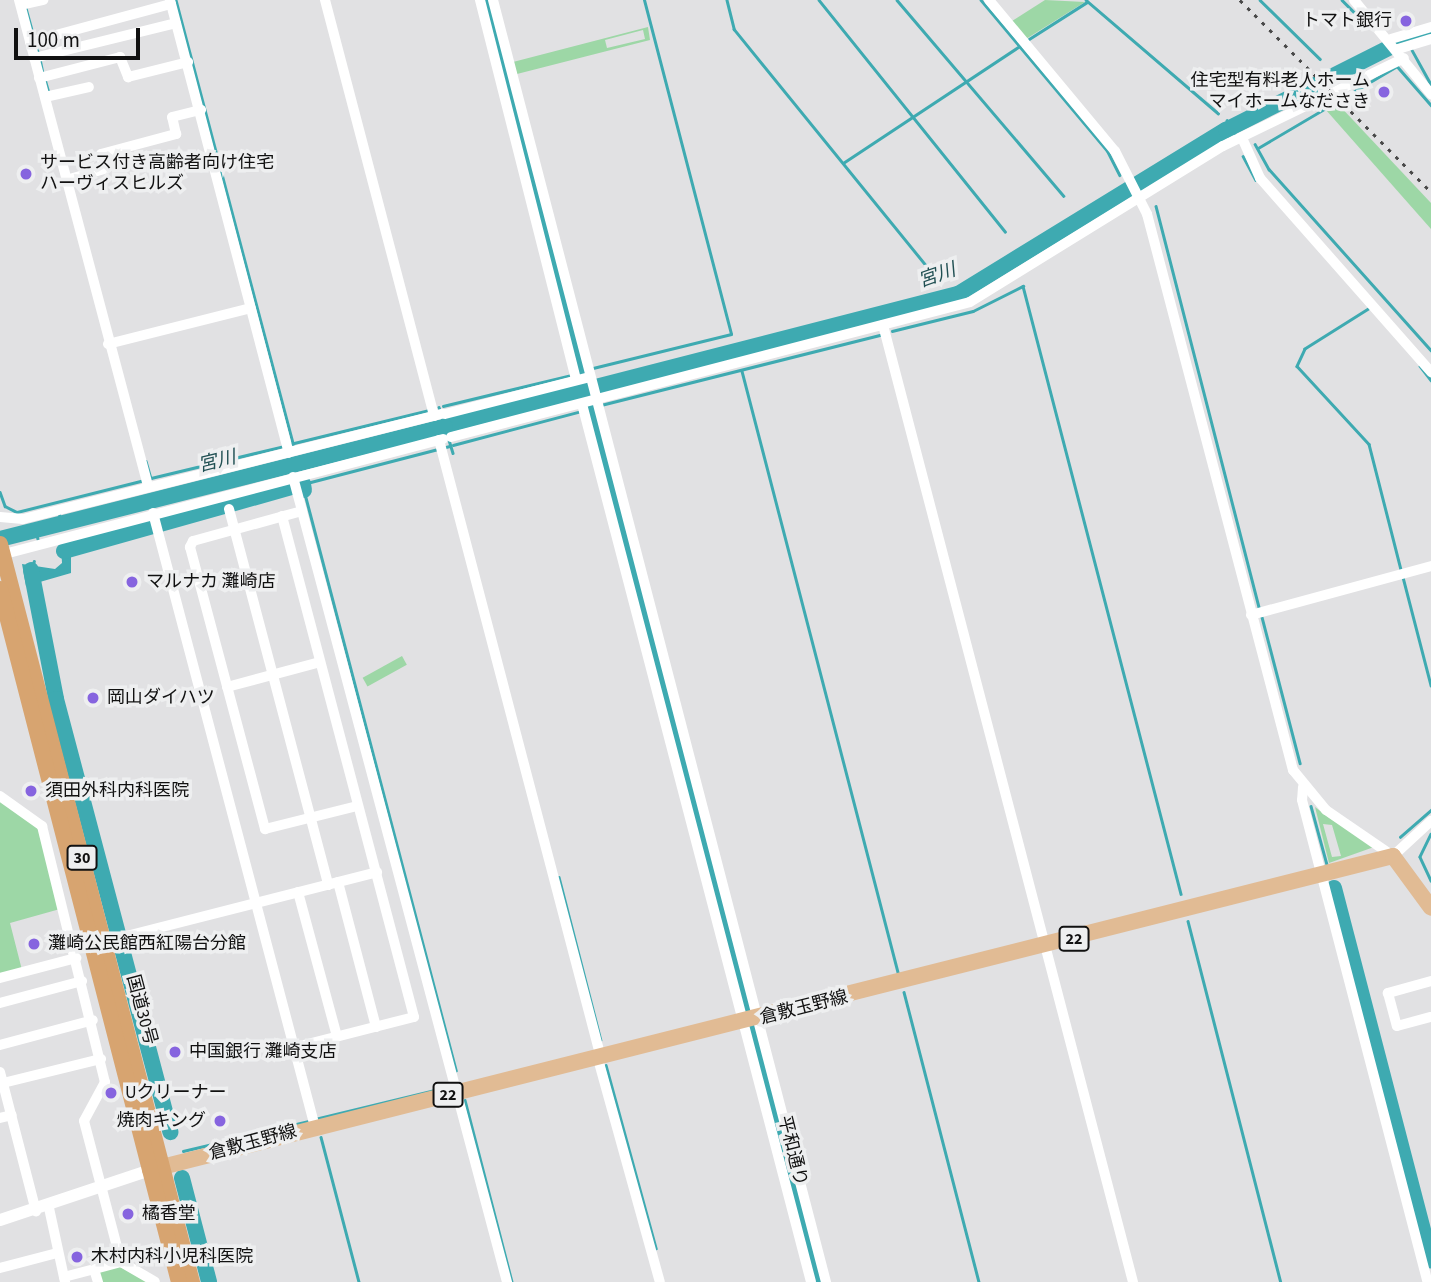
<!DOCTYPE html>
<html>
<head>
<meta charset="utf-8">
<style>
  body { margin:0 }
  #map { position:relative; width:1431px; height:1282px; overflow:hidden; background:#e1e1e3; font-family:"Source Sans 3","Noto Sans JP",sans-serif }
  div>[style] { position:absolute }
  .green>* { inset:0; background:#9dd7a6; transform-origin:0 0 }
  .water>* { inset:0; background:#3eaab1 }
  .stream>* { height:2.5px; margin:-1.25px; padding:0 1.25px; transform-origin:1.25px; border-radius:1.25px; background:#3eaab1 }
  .river>* { height:16px; margin:-8px; padding:0 8px; transform-origin:8px; border-radius:8px; background:#3eaab1 }
  .minor>* { height:10px; margin:-5px; padding:0 5px; transform-origin:5px; border-radius:5px; background:#fff }
  .tertiary>* { height:12px; margin:-6px; padding:0 6px; transform-origin:6px; border-radius:6px; background:#fff }
  .primary>* { height:16px; margin:-8px; padding:0 8px; transform-origin:8px; border-radius:8px; background:#e1bb94 }
  .trunk>* { height:16px; margin:-8px; padding:0 8px; transform-origin:8px; border-radius:8px; background:#d7a470 }
  .rail>* { height:2.5px; margin-top:-1.25px; transform-origin:0; background:repeating-linear-gradient(90deg,#484848 0 3.5px,transparent 0 10.5px) }
  .dots>* { width:19px; height:19px; translate:-50% -50%; box-sizing:border-box; border:4px solid #eeeff0; border-radius:50% }
  span { translate:-50% -50%; white-space:nowrap; text-align:center; line-height:1.15; -webkit-text-stroke:7px #eeeff0; paint-order:stroke }
  .shield-label span { padding:2px 5px; background:#eeeff0; border:2px solid; border-radius:5px; -webkit-text-stroke-width:0 }
  .shield-label { font-size:16px; color:#111; font-weight:700 }
  .poi-label { font-size:18px; color:#111 }
  .right { translate:-100% -50%; text-align:right }
  .left { translate:0 -50%; text-align:left }
  .street-label { font-size:18px; color:#111 }
  .water-label { font-size:19px; color:#215053; font-style:italic }
  .scale { position:absolute; left:14px; top:28px; width:126px; height:32px; box-sizing:border-box; border:4px solid #111; border-top:0; padding-left:9px; font-size:21px; line-height:24px; white-space:nowrap; color:#111; -webkit-text-stroke:5px #eeeff0; paint-order:stroke }
</style>
</head>
<body>
<div id="map">
  <div class="green">
    <i style="clip-path:polygon(1045px 0,1085px 2px,1026px 39px,1012px 21px)"></i>
    <i style="clip-path:polygon(evenodd,648px 27px,650px 40px,517px 74px,513px 62px,648px 27px,643px 30px,645px 39px,607px 48px,605px 40px,643px 30px)"></i>
    <i style="clip-path:polygon(1337px 103px,1431px 203px,1431px 229px,1326px 110px)"></i>
    <i style="left:402px;top:656px;width:10px;height:45px;rotate:61deg"></i>
    <i style="clip-path:polygon(0 799px,39px 825px,60px 909px,10px 923px,22px 970px,0 975px)"></i>
    <i style="clip-path:polygon(evenodd,1315px 807px,1328px 817px,1374px 847px,1329px 863px,1315px 807px,1323px 824px,1332px 825px,1341px 856px,1332px 857px,1323px 824px)"></i>
    <i style="clip-path:polygon(119px 1266px,147px 1282px,100px 1282px,97px 1271px)"></i>
  </div>
  <div class="water">
    <i style="clip-path:polygon(80px 539px,71px 554px,71px 573px,26px 586px,22px 564px,55px 569px,62px 563px,61px 545px)"></i>
  </div>
  <div class="stream">
    <i style="left:176px;top:0;width:459px;rotate:75.2deg"></i>
    <i style="left:727px;top:0;width:30px;rotate:76deg"></i>
    <i style="left:734px;top:29px;width:328px;rotate:50.9deg"></i>
    <i style="left:819px;top:0;width:297px;rotate:51.2deg"></i>
    <i style="left:897px;top:0;width:257px;rotate:49.6deg"></i>
    <i style="left:981px;top:0;width:196px;rotate:50deg"></i>
    <i style="left:1107px;top:150px;width:28px;rotate:63deg"></i>
    <i style="left:1086px;top:0;width:174px;rotate:40.6deg"></i>
    <i style="left:1260px;top:0;width:84px;rotate:44.5deg"></i>
    <i style="left:1342px;top:0;width:28px;rotate:45deg"></i>
    <i style="left:26px;top:8px;width:46px;rotate:74.7deg"></i>
    <i style="left:1029px;top:39px;width:69px;rotate:-32.5deg"></i>
    <i style="left:1412px;top:50px;width:39px;rotate:61deg"></i>
    <i style="left:40px;top:59px;width:14px;rotate:78deg"></i>
    <i style="left:45px;top:79px;width:15px;rotate:74deg"></i>
    <i style="left:1227px;top:120px;width:16px;rotate:60deg"></i>
    <i style="left:1255px;top:144px;width:29px;rotate:61deg"></i>
    <i style="left:1269px;top:169px;width:243px;rotate:48.2deg"></i>
    <i style="left:1258px;top:148px;width:161px;rotate:-30.5deg"></i>
    <i style="left:1397px;top:66px;width:52px;rotate:48.9deg"></i>
    <i style="left:1243px;top:156px;width:27px;rotate:62deg"></i>
    <i style="left:843px;top:163px;width:214px;rotate:-33.5deg"></i>
    <i style="left:1144px;top:181px;width:6px;rotate:59deg"></i>
    <i style="left:1156px;top:206px;width:417px;rotate:75.6deg"></i>
    <i style="left:947px;top:291px;width:6px;rotate:51deg"></i>
    <i style="left:1370px;top:308px;width:77px;rotate:147.8deg"></i>
    <i style="left:1305px;top:349px;width:19px;rotate:115deg"></i>
    <i style="left:1297px;top:366px;width:106px;rotate:47.3deg"></i>
    <i style="left:1369px;top:444px;width:130px;rotate:75.7deg"></i>
    <i style="left:892px;top:331px;width:83px;rotate:-13.9deg"></i>
    <i style="left:973px;top:311px;width:56px;rotate:-26.6deg"></i>
    <i style="left:1023px;top:286px;width:628px;rotate:75.43deg"></i>
    <i style="left:1420px;top:366px;width:18px;rotate:52deg"></i>
    <i style="left:593px;top:368px;width:142px;rotate:-13.8deg"></i>
    <i style="left:731px;top:334px;width:345px;rotate:-104.6deg"></i>
    <i style="left:742px;top:371px;width:625px;rotate:75.45deg"></i>
    <i style="left:601px;top:405px;width:291px;rotate:-14.1deg"></i>
    <i style="left:443px;top:406px;width:132px;rotate:-13.6deg"></i>
    <i style="left:439px;top:407px;width:48px;rotate:73.1deg"></i>
    <i style="left:290px;top:444px;width:144px;rotate:-13.7deg"></i>
    <i style="left:453px;top:445px;width:133px;rotate:-14.8deg"></i>
    <i style="left:146px;top:461px;width:18px;rotate:74deg"></i>
    <i style="left:151px;top:478px;width:137px;rotate:-13.5deg"></i>
    <i style="left:303px;top:484px;width:152px;rotate:-14.5deg"></i>
    <i style="left:304px;top:490px;width:600px;rotate:75.31deg"></i>
    <i style="left:0;top:492px;width:15px;rotate:70deg"></i>
    <i style="left:5px;top:506px;width:13px;rotate:27deg"></i>
    <i style="left:17px;top:512px;width:131px;rotate:-14.1deg"></i>
    <i style="left:59px;top:512px;width:17px;rotate:77deg"></i>
    <i style="left:36px;top:531px;width:8px;rotate:76deg"></i>
    <i style="left:31px;top:570px;width:9px;rotate:-72deg"></i>
    <i style="left:1403px;top:577px;width:112px;rotate:75.5deg"></i>
    <i style="left:1262px;top:617px;width:151px;rotate:75.4deg"></i>
    <i style="left:1311px;top:806px;width:64px;rotate:74.7deg"></i>
    <i style="left:1431px;top:834px;width:25px;rotate:116deg"></i>
    <i style="left:1420px;top:857px;width:26px;rotate:65deg"></i>
    <i style="left:1400px;top:837px;width:41px;rotate:-41.1deg"></i>
    <i style="left:559px;top:877px;width:168px;rotate:75.6deg"></i>
    <i style="left:1188px;top:921px;width:373px;rotate:75.6deg"></i>
    <i style="left:904px;top:992px;width:300px;rotate:75.5deg"></i>
    <i style="left:606px;top:1065px;width:190px;rotate:74.7deg"></i>
    <i style="left:465px;top:1100px;width:188px;rotate:75.5deg"></i>
    <i style="left:315px;top:1119px;width:140px;rotate:-13.6deg"></i>
    <i style="left:321px;top:1137px;width:150px;rotate:75.3deg"></i>
    <i style="left:183px;top:1151px;width:130px;rotate:-13.4deg"></i>
  </div>
  <div class="river">
    <i style="left:487px;top:0;width:1324px;rotate:75.52deg"></i>
    <i style="left:1402px;top:41px;width:30px;rotate:-15deg"></i>
    <i style="left:448px;top:425px;width:527px;rotate:-14.41deg"></i>
    <i style="left:958px;top:294px;width:314px;rotate:-31.5deg"></i>
    <i style="left:1226px;top:130px;width:184px;rotate:-26.8deg"></i>
    <i style="left:0;top:539px;width:459px;rotate:-14.2deg"></i>
    <i style="left:64px;top:551px;width:248px;rotate:-15.7deg"></i>
    <i style="left:303px;top:484px;width:6px;rotate:81deg"></i>
    <i style="left:31px;top:570px;width:131px;rotate:79deg"></i>
    <i style="left:56px;top:699px;width:448px;rotate:75.2deg"></i>
    <i style="left:1334px;top:888px;width:385px;rotate:75.4deg"></i>
    <i style="left:182px;top:1178px;width:107px;rotate:75.4deg"></i>
  </div>
  <div class="minor">
    <i style="left:19px;top:0;width:503px;rotate:75.13deg"></i>
    <i style="left:170px;top:0;width:468px;rotate:75.3deg"></i>
    <i style="left:325px;top:0;width:430px;rotate:75.3deg"></i>
    <i style="left:480px;top:0;width:392px;rotate:75.8deg"></i>
    <i style="left:493px;top:0;width:1325px;rotate:75.44deg"></i>
    <i style="left:989px;top:0;width:197px;rotate:50.2deg"></i>
    <i style="left:1115px;top:151px;width:71px;rotate:63.1deg"></i>
    <i style="left:1147px;top:214px;width:575px;rotate:75.29deg"></i>
    <i style="left:1293px;top:770px;width:52px;rotate:50.5deg"></i>
    <i style="left:1326px;top:810px;width:81px;rotate:34.5deg"></i>
    <i style="left:1393px;top:856px;width:52px;rotate:-42.6deg"></i>
    <i style="left:1354px;top:0;width:122px;rotate:50.7deg"></i>
    <i style="left:21px;top:5px;width:23px;rotate:-13deg"></i>
    <i style="left:1391px;top:39px;width:42px;rotate:-16.7deg"></i>
    <i style="left:30px;top:42px;width:146px;rotate:-15.1deg"></i>
    <i style="left:1398px;top:49px;width:34px;rotate:-17deg"></i>
    <i style="left:34px;top:58px;width:146px;rotate:-13.8deg"></i>
    <i style="left:39px;top:78px;width:84px;rotate:-14.5deg"></i>
    <i style="left:120px;top:57px;width:22px;rotate:68deg"></i>
    <i style="left:128px;top:77px;width:62px;rotate:-14deg"></i>
    <i style="left:45px;top:97px;width:45px;rotate:-12.8deg"></i>
    <i style="left:1243px;top:140px;width:42px;rotate:65.9deg"></i>
    <i style="left:1260px;top:178px;width:259px;rotate:48.6deg"></i>
    <i style="left:66px;top:180px;width:40px;rotate:-16deg"></i>
    <i style="left:104px;top:169px;width:15px;rotate:-101deg"></i>
    <i style="left:101px;top:154px;width:78px;rotate:-14.9deg"></i>
    <i style="left:176px;top:134px;width:17px;rotate:-103deg"></i>
    <i style="left:172px;top:117px;width:30px;rotate:-14deg"></i>
    <i style="left:883px;top:325px;width:989px;rotate:75.36deg"></i>
    <i style="left:108px;top:344px;width:147px;rotate:-14.1deg"></i>
    <i style="left:582px;top:404px;width:907px;rotate:75.38deg"></i>
    <i style="left:445px;top:414px;width:150px;rotate:-14.3deg"></i>
    <i style="left:451px;top:437px;width:536px;rotate:-14.58deg"></i>
    <i style="left:970px;top:302px;width:297px;rotate:-31.7deg"></i>
    <i style="left:1223px;top:146px;width:201px;rotate:-25.9deg"></i>
    <i style="left:439px;top:440px;width:639px;rotate:75.31deg"></i>
    <i style="left:293px;top:477px;width:35px;rotate:75deg"></i>
    <i style="left:302px;top:511px;width:113px;rotate:164.6deg"></i>
    <i style="left:193px;top:541px;width:7px;rotate:117deg"></i>
    <i style="left:190px;top:547px;width:292px;rotate:75.1deg"></i>
    <i style="left:265px;top:829px;width:95px;rotate:-14deg"></i>
    <i style="left:229px;top:509px;width:389px;rotate:75.2deg"></i>
    <i style="left:302px;top:511px;width:798px;rotate:75.11deg"></i>
    <i style="left:153px;top:513px;width:635px;rotate:75.22deg"></i>
    <i style="left:282px;top:516px;width:518px;rotate:75.24deg"></i>
    <i style="left:414px;top:1017px;width:122px;rotate:165.7deg"></i>
    <i style="left:0;top:517px;width:23px;rotate:5deg"></i>
    <i style="left:23px;top:519px;width:432px;rotate:-14.1deg"></i>
    <i style="left:1px;top:555px;width:457px;rotate:-14.7deg"></i>
    <i style="left:1251px;top:615px;width:187px;rotate:-15.2deg"></i>
    <i style="left:227px;top:687px;width:96px;rotate:-15deg"></i>
    <i style="left:1303px;top:787px;width:13px;rotate:94deg"></i>
    <i style="left:1302px;top:800px;width:498px;rotate:75.4deg"></i>
    <i style="left:0;top:796px;width:52px;rotate:35.5deg"></i>
    <i style="left:42px;top:826px;width:264px;rotate:76.2deg"></i>
    <i style="left:105px;top:1082px;width:44px;rotate:118.3deg"></i>
    <i style="left:84px;top:1121px;width:146px;rotate:75.3deg"></i>
    <i style="left:121px;top:1262px;width:39px;rotate:30deg"></i>
    <i style="left:338px;top:882px;width:150px;rotate:75.3deg"></i>
    <i style="left:298px;top:892px;width:150px;rotate:74.9deg"></i>
    <i style="left:99px;top:943px;width:287px;rotate:-14.3deg"></i>
    <i style="left:0;top:978px;width:79px;rotate:-14.7deg"></i>
    <i style="left:1431px;top:981px;width:45px;rotate:164.4deg"></i>
    <i style="left:1388px;top:993px;width:34px;rotate:75deg"></i>
    <i style="left:1397px;top:1026px;width:35px;rotate:-15deg"></i>
    <i style="left:0;top:1003px;width:85px;rotate:-15deg"></i>
    <i style="left:0;top:1045px;width:96px;rotate:-15deg"></i>
    <i style="left:598px;top:1059px;width:231px;rotate:74.5deg"></i>
    <i style="left:0;top:1072px;width:144px;rotate:75.5deg"></i>
    <i style="left:3px;top:1083px;width:101px;rotate:-13.8deg"></i>
    <i style="left:0;top:1118px;width:12px;rotate:-14deg"></i>
    <i style="left:49px;top:1208px;width:76px;rotate:77.8deg"></i>
    <i style="left:0;top:1268px;width:59px;rotate:-14.7deg"></i>
    <i style="left:94px;top:1269px;width:14px;rotate:73deg"></i>
    <i style="left:64px;top:1277px;width:59px;rotate:-14.7deg"></i>
  </div>
  <div class="tertiary">
    <i style="left:0;top:1220px;width:158px;rotate:-18.4deg"></i>
  </div>
  <div class="primary">
    <i style="left:150px;top:1170px;width:1282px;rotate:-14.18deg"></i>
    <i style="left:1393px;top:856px;width:64px;rotate:53.8deg"></i>
  </div>
  <div class="trunk">
    <i style="left:0;top:544px;width:763px;rotate:75.42deg"></i>
    <i style="left:0;top:589px;width:716px;rotate:75.52deg"></i>
  </div>
  <div class="rail">
    <i style="left:1240px;top:0;width:271px;rotate:45.1deg"></i>
  </div>
  <div class="dots">
    <i style="left:1406px;top:21px;background:#8664df"></i>
    <i style="left:1384px;top:92px;background:#8664df"></i>
    <i style="left:26px;top:174px;background:#8664df"></i>
    <i style="left:132px;top:582px;background:#8664df"></i>
    <i style="left:93px;top:698px;background:#8664df"></i>
    <i style="left:31px;top:791px;background:#8664df"></i>
    <i style="left:34px;top:944px;background:#8664df"></i>
    <i style="left:175px;top:1052px;background:#8664df"></i>
    <i style="left:111px;top:1093px;background:#8664df"></i>
    <i style="left:220px;top:1121px;background:#8664df"></i>
    <i style="left:128px;top:1214px;background:#8664df"></i>
    <i style="left:77px;top:1257px;background:#8664df"></i>
  </div>
  <div class="shield-label">
    <span style="left:82px;top:858px">30</span>
    <span style="left:1074px;top:939px">22</span>
    <span style="left:448px;top:1095px">22</span>
  </div>
  <div class="poi-label">
    <span class="right" style="left:1392px;top:21px">トマト銀行</span>
    <span class="right" style="left:1370px;top:92px">住宅型有料老人ホーム<br>マイホームなださき</span>
    <span class="left" style="left:40px;top:174px">サービス付き高齢者向け住宅<br>ハーヴィスヒルズ</span>
    <span class="left" style="left:146px;top:582px">マルナカ 灘崎店</span>
    <span class="left" style="left:107px;top:698px">岡山ダイハツ</span>
    <span class="left" style="left:45px;top:791px">須田外科内科医院</span>
    <span class="left" style="left:48px;top:944px">灘崎公民館西紅陽台分館</span>
    <span class="left" style="left:189px;top:1052px">中国銀行 灘崎支店</span>
    <span class="left" style="left:125px;top:1093px">Uクリーナー</span>
    <span class="right" style="left:206px;top:1121px">焼肉キング</span>
    <span class="left" style="left:142px;top:1214px">橘香堂</span>
    <span class="left" style="left:91px;top:1257px">木村内科小児科医院</span>
  </div>
  <div class="street-label">
    <span style="left:804px;top:1008px;rotate:-14deg">倉敷玉野線</span>
    <span style="left:141px;top:1010px;rotate:75deg">国道30号</span>
    <span style="left:253px;top:1143px;rotate:-15deg">倉敷玉野線</span>
    <span style="left:792px;top:1151px;rotate:76deg">平和通り</span>
  </div>
  <div class="water-label">
    <span style="left:937px;top:276px;rotate:-19deg">宮川</span>
    <span style="left:217px;top:462px;rotate:-14deg">宮川</span>
  </div>
  <div class="scale">100 m</div>
</div>
</body>
</html>
